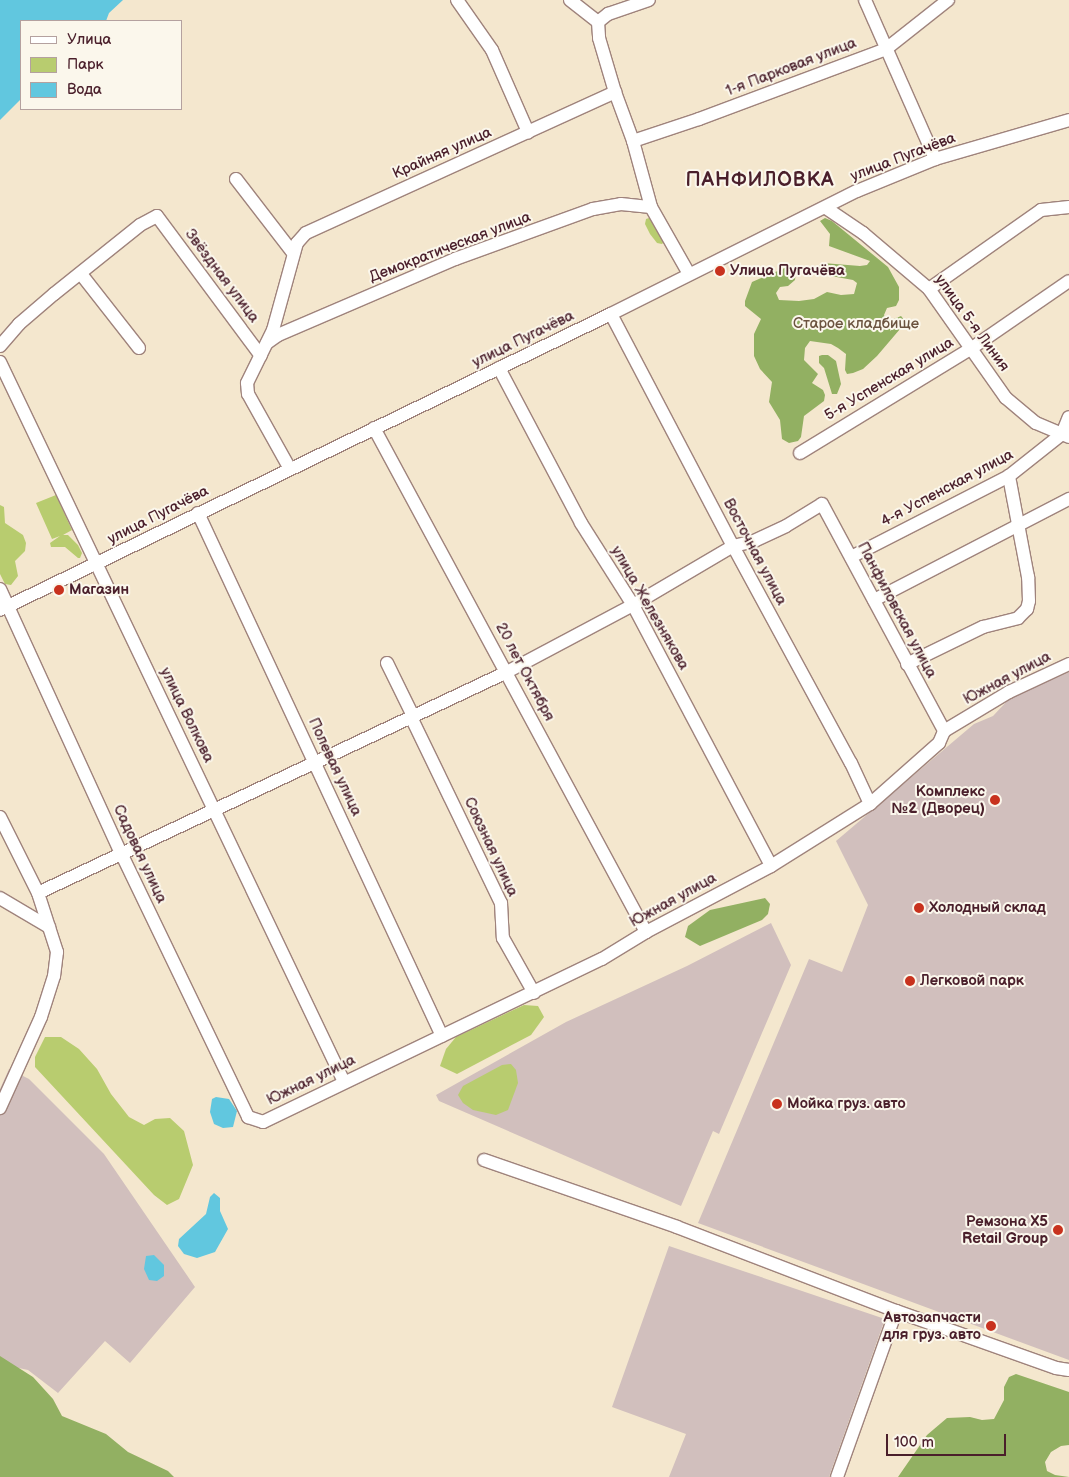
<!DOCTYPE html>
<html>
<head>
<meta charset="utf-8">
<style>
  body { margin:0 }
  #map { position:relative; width:1069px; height:1477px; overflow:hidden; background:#f4e7ce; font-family:"Balsamiq Sans",sans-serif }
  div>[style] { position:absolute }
  .industrial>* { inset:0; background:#d1bfbd }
  .green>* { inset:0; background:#b8cc6f }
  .forest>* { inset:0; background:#92b062 }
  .water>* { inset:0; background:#61c7df }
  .roads { filter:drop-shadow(1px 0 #9f837c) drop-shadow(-1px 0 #9f837c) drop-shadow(0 1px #9f837c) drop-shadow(0 -1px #9f837c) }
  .minor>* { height:12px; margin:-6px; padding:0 6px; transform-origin:6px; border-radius:6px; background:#fff }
  .dots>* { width:14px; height:14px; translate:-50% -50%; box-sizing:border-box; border:2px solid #fbf7ec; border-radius:50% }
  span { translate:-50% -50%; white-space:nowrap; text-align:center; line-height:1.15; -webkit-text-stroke:4px #fbf7ec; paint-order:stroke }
  .street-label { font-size:15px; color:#4a1f2b }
  .poi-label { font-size:15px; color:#4a1f2b; font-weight:700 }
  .left { translate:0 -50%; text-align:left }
  .right { translate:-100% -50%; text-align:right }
  .park-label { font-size:15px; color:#6b533f }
  .district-label { font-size:20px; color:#4a1f2b; font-weight:700; letter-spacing:1px }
  .legend { position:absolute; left:20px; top:20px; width:162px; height:90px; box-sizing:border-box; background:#fbf7ec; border:1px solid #b4a19f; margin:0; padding:6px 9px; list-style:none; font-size:15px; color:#4a1f2b }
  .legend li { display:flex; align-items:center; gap:10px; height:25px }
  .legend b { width:25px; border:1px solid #b4a19f }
  .scale { position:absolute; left:886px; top:1434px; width:120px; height:22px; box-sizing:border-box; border:2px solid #4a1f2b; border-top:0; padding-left:6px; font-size:15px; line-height:18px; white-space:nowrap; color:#4a1f2b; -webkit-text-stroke:4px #fbf7ec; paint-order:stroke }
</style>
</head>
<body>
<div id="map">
  <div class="industrial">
    <i style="clip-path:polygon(1069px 672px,1069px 1360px,698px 1223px,809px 959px,842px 972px,868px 905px,836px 841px,974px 724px,993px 716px,1009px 699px)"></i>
    <i style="clip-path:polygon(771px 923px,791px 965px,719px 1134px,713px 1131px,681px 1206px,439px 1101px,436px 1095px,566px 1022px,687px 966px)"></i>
    <i style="clip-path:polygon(9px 1069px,29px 1079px,104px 1154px,195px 1287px,130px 1363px,105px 1341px,58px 1393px,28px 1370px,0 1364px,0 1089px)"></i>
    <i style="clip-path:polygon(669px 1246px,885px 1319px,829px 1477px,669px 1477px,686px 1434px,612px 1407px)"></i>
  </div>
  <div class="green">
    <i style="clip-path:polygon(649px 218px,660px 233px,664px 242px,662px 244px,657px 243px,650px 234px,645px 224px,646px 219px)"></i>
    <i style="clip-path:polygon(56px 495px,72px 530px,63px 535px,68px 535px,78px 545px,82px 553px,80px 558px,78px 558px,65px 547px,51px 547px,50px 543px,60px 536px,52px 539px,36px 503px)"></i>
    <i style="clip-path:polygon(0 505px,4px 507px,5px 523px,23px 535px,26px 543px,25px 551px,15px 561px,18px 576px,11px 585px,5px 584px,0 574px)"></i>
    <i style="clip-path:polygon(524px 1005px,538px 1006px,544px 1017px,531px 1035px,457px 1074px,440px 1066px,446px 1049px,456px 1037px)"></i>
    <i style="clip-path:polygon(45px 1037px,61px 1037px,79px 1049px,97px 1069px,111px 1094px,129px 1117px,144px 1125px,155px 1119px,170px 1118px,184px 1131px,193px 1165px,179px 1199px,167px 1205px,154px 1195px,35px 1067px,35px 1057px)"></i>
    <i style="clip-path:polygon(511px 1064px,516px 1070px,518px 1083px,508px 1110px,496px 1115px,473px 1110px,463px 1103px,458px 1095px,463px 1086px,502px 1065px)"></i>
  </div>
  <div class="forest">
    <i style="clip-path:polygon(825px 218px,832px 221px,888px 267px,899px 287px,899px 300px,896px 306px,887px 308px,884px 315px,887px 322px,901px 316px,906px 322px,877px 356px,863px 369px,853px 373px,847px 374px,845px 370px,846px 354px,838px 348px,831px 344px,810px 341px,805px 348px,804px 360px,818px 374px,812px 383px,823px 390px,825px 395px,824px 401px,804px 416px,801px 437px,798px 441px,789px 443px,782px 439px,780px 420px,769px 402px,772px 382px,760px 369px,754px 356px,754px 334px,761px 319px,745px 306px,745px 301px,752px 282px,787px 267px,796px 272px,795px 280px,788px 286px,780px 287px,776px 293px,779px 300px,799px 301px,814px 299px,827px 292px,841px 295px,854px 294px,857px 283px,853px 280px,820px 274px,818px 271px,819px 266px,823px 263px,860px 266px,867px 265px,870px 261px,829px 246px,830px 234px,820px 221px)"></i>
    <i style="clip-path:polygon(822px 355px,828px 355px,836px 361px,841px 384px,837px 394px,832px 394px,824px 368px,819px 363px,819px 356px)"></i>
    <i style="clip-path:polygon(765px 898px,770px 904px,768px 914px,762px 920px,700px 946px,685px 937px,688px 926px,710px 910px)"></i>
    <i style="clip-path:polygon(0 1356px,33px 1377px,53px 1399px,62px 1416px,106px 1434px,128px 1452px,168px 1471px,174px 1477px,0 1477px)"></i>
    <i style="clip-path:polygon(1016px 1374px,1069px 1392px,1069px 1445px,1061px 1446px,1051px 1452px,1045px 1462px,1047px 1471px,1055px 1475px,1069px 1477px,898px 1477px,927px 1435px,947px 1418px,970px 1417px,982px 1420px,994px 1419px,1004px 1400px,1004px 1387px,1009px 1377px)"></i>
  </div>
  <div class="water">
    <i style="clip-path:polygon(0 0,123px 0,109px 13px,106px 21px,21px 21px,21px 99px,0 120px)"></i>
    <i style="clip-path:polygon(216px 1097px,229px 1099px,237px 1111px,233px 1127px,223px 1128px,214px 1124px,210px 1112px,212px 1099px)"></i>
    <i style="clip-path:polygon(214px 1193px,220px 1198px,220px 1211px,228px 1229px,215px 1252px,197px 1258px,184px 1254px,178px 1246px,179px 1239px,206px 1214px,210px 1197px)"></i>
    <i style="clip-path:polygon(154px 1255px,164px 1265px,164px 1276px,157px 1281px,149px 1280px,144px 1269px,146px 1256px)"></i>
  </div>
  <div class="roads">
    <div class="minor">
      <i style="left:457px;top:0;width:61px;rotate:55deg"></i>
      <i style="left:492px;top:50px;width:90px;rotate:66.3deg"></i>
      <i style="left:570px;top:0;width:36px;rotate:38deg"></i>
      <i style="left:865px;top:0;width:174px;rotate:66.2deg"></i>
      <i style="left:598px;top:22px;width:16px;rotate:86deg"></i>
      <i style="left:599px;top:38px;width:56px;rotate:73.5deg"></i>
      <i style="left:615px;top:92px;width:52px;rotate:69.8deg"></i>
      <i style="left:633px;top:141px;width:68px;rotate:74.7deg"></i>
      <i style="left:651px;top:207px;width:77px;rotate:60.4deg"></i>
      <i style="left:598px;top:22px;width:13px;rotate:-39deg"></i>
      <i style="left:608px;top:14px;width:43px;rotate:-18.9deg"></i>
      <i style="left:633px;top:141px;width:70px;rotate:-18.4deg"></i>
      <i style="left:699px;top:119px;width:200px;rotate:-20.5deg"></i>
      <i style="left:886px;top:49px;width:79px;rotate:-38.3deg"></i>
      <i style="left:236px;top:179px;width:93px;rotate:52.4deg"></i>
      <i style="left:826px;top:208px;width:45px;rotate:34deg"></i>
      <i style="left:863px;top:233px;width:87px;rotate:40.3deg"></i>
      <i style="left:929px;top:289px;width:133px;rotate:54.8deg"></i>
      <i style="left:1006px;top:398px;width:39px;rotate:40deg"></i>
      <i style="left:1036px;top:423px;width:36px;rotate:23deg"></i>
      <i style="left:81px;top:274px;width:94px;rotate:51.9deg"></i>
      <i style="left:929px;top:289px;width:137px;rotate:-35.2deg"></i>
      <i style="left:1041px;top:210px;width:28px;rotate:-6deg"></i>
      <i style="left:611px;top:314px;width:262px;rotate:62.3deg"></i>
      <i style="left:733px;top:546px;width:247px;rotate:61.5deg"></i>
      <i style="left:851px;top:763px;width:45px;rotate:65.1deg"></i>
      <i style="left:267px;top:343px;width:14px;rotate:-36deg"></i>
      <i style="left:278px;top:335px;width:193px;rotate:-23.2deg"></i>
      <i style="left:455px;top:259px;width:147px;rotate:-19.9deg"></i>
      <i style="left:593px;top:209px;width:28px;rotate:-10deg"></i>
      <i style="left:621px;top:204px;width:30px;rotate:6deg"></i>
      <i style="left:0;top:346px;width:29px;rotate:-49deg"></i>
      <i style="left:19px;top:324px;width:46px;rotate:-40.6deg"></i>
      <i style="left:54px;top:294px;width:110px;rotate:-38.7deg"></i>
      <i style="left:140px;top:225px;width:19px;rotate:-28deg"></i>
      <i style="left:157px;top:216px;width:174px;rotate:53.4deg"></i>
      <i style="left:0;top:362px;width:798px;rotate:64.46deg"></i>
      <i style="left:499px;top:368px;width:175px;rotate:62.1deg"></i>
      <i style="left:581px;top:523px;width:97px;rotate:57.6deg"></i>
      <i style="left:633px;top:605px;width:295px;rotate:62.1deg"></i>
      <i style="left:374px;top:428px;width:573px;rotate:61.65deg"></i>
      <i style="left:800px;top:453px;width:198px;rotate:-31.4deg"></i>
      <i style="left:969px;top:350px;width:121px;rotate:-34.6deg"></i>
      <i style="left:290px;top:469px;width:86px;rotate:-119.2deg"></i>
      <i style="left:248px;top:394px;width:11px;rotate:-95deg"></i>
      <i style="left:247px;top:383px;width:59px;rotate:-63.9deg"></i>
      <i style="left:273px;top:330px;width:90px;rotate:-74.6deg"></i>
      <i style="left:297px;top:243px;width:13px;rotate:-48deg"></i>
      <i style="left:306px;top:233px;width:340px;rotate:-24.5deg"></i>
      <i style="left:198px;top:513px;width:577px;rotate:64.99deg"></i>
      <i style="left:851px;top:557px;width:178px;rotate:-27.1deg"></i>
      <i style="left:1009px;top:476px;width:68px;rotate:-38.4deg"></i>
      <i style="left:1062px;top:434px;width:18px;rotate:-68deg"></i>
      <i style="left:0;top:589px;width:293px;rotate:65.4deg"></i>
      <i style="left:122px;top:855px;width:291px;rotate:64.3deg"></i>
      <i style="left:248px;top:1117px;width:16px;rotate:18deg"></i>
      <i style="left:263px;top:1122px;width:376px;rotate:-25.7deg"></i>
      <i style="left:602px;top:959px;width:52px;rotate:-31.5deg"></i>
      <i style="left:646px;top:932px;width:141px;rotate:-27.8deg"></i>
      <i style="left:771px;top:866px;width:117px;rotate:-32.1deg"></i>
      <i style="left:870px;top:804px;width:92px;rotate:-41.5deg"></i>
      <i style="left:939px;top:743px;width:13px;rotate:-67deg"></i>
      <i style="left:944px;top:731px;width:76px;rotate:-31deg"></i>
      <i style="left:1009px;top:692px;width:66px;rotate:-25deg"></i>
      <i style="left:874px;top:600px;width:220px;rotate:-27.4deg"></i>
      <i style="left:0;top:610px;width:679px;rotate:-25.85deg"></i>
      <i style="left:611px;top:314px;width:275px;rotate:-26.6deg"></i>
      <i style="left:857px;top:191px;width:84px;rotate:-22.3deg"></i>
      <i style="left:935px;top:159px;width:140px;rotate:-16.2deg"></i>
      <i style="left:387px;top:663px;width:59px;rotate:63.9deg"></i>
      <i style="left:907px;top:664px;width:85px;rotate:-26deg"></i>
      <i style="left:983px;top:627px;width:36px;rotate:-14deg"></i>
      <i style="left:1018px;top:618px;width:13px;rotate:-45deg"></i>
      <i style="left:1027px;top:609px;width:8px;rotate:-76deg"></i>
      <i style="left:1029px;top:601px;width:24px;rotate:-92deg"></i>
      <i style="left:1028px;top:577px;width:103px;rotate:-100.7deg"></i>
      <i style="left:411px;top:717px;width:207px;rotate:64.2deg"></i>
      <i style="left:501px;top:903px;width:35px;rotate:87deg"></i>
      <i style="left:503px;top:938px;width:63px;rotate:60.6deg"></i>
      <i style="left:0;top:817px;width:85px;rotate:63.4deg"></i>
      <i style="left:38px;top:893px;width:62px;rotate:72.1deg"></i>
      <i style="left:57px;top:952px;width:24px;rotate:97deg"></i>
      <i style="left:54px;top:976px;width:43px;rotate:107.6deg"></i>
      <i style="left:41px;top:1017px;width:100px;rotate:114.3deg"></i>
      <i style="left:38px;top:893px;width:518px;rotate:-25.23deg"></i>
      <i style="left:507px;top:672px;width:143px;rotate:-28deg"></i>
      <i style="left:633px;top:605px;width:116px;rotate:-30.5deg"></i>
      <i style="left:733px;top:546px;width:22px;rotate:-13deg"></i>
      <i style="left:754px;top:541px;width:35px;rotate:-25deg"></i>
      <i style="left:786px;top:526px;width:42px;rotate:-31.4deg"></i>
      <i style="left:822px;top:504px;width:258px;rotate:61.7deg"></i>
      <i style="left:0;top:898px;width:57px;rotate:30.6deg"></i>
      <i style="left:484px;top:1160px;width:204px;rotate:19.1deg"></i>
      <i style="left:677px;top:1227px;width:235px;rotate:21deg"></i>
      <i style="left:896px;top:1311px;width:170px;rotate:19.6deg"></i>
      <i style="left:1056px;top:1368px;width:13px;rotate:9deg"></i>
      <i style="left:837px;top:1477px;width:176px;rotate:-70.4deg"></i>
    </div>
  </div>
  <div class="dots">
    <i style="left:720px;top:271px;background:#c8321e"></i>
    <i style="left:59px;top:590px;background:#c8321e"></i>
    <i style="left:995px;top:800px;background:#c8321e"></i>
    <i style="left:919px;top:908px;background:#c8321e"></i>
    <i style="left:910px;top:981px;background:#c8321e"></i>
    <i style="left:777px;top:1104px;background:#c8321e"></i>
    <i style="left:1058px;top:1230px;background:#c8321e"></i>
    <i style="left:991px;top:1326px;background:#c8321e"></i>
  </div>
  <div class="street-label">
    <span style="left:791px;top:67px;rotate:-21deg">1-я Парковая улица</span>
    <span style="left:442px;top:153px;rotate:-24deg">Крайняя улица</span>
    <span style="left:903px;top:157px;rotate:-21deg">улица Пугачёва</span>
    <span style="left:450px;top:247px;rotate:-21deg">Демократическая улица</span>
    <span style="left:222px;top:276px;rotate:53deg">Звёздная улица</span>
    <span style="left:972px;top:323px;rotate:54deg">улица 5-я Линия</span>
    <span style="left:523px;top:339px;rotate:-26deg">улица Пугачёва</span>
    <span style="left:889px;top:379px;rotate:-31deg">5-я Успенская улица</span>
    <span style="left:947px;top:488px;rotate:-28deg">4-я Успенская улица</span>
    <span style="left:158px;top:515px;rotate:-27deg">улица Пугачёва</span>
    <span style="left:755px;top:552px;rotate:62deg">Восточная улица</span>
    <span style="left:650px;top:608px;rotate:60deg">улица Железнякова</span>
    <span style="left:897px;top:610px;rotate:62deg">Панфиловская улица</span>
    <span style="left:525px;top:672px;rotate:62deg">20 лет Октября</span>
    <span style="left:1007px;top:678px;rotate:-28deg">Южная улица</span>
    <span style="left:187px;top:715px;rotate:64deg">улица Волкова</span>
    <span style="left:335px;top:767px;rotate:65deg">Полевая улица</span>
    <span style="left:491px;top:847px;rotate:65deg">Союзная улица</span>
    <span style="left:140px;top:854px;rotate:65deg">Садовая улица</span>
    <span style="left:673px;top:900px;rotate:-29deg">Южная улица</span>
    <span style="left:311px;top:1080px;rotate:-26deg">Южная улица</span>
  </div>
  <div class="poi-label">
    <span class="left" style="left:730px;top:271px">Улица Пугачёва</span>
    <span class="left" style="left:69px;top:590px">Магазин</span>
    <span class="right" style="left:985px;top:800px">Комплекс<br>№2 (Дворец)</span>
    <span class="left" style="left:929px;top:908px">Холодный склад</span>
    <span class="left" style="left:920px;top:981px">Легковой парк</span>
    <span class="left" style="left:787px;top:1104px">Мойка груз. авто</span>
    <span class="right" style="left:1048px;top:1230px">Ремзона X5<br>Retail Group</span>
    <span class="right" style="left:981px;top:1326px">Автозапчасти<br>для груз. авто</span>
  </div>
  <div class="park-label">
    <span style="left:856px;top:324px">Старое кладбище</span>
  </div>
  <div class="district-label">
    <span style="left:760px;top:180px">ПАНФИЛОВКА</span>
  </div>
  <ul class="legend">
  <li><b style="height:6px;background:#fff"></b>Улица</li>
  <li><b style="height:14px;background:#b8cc6f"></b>Парк</li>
  <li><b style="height:14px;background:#61c7df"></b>Вода</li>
  </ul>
  <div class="scale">100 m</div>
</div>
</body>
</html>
